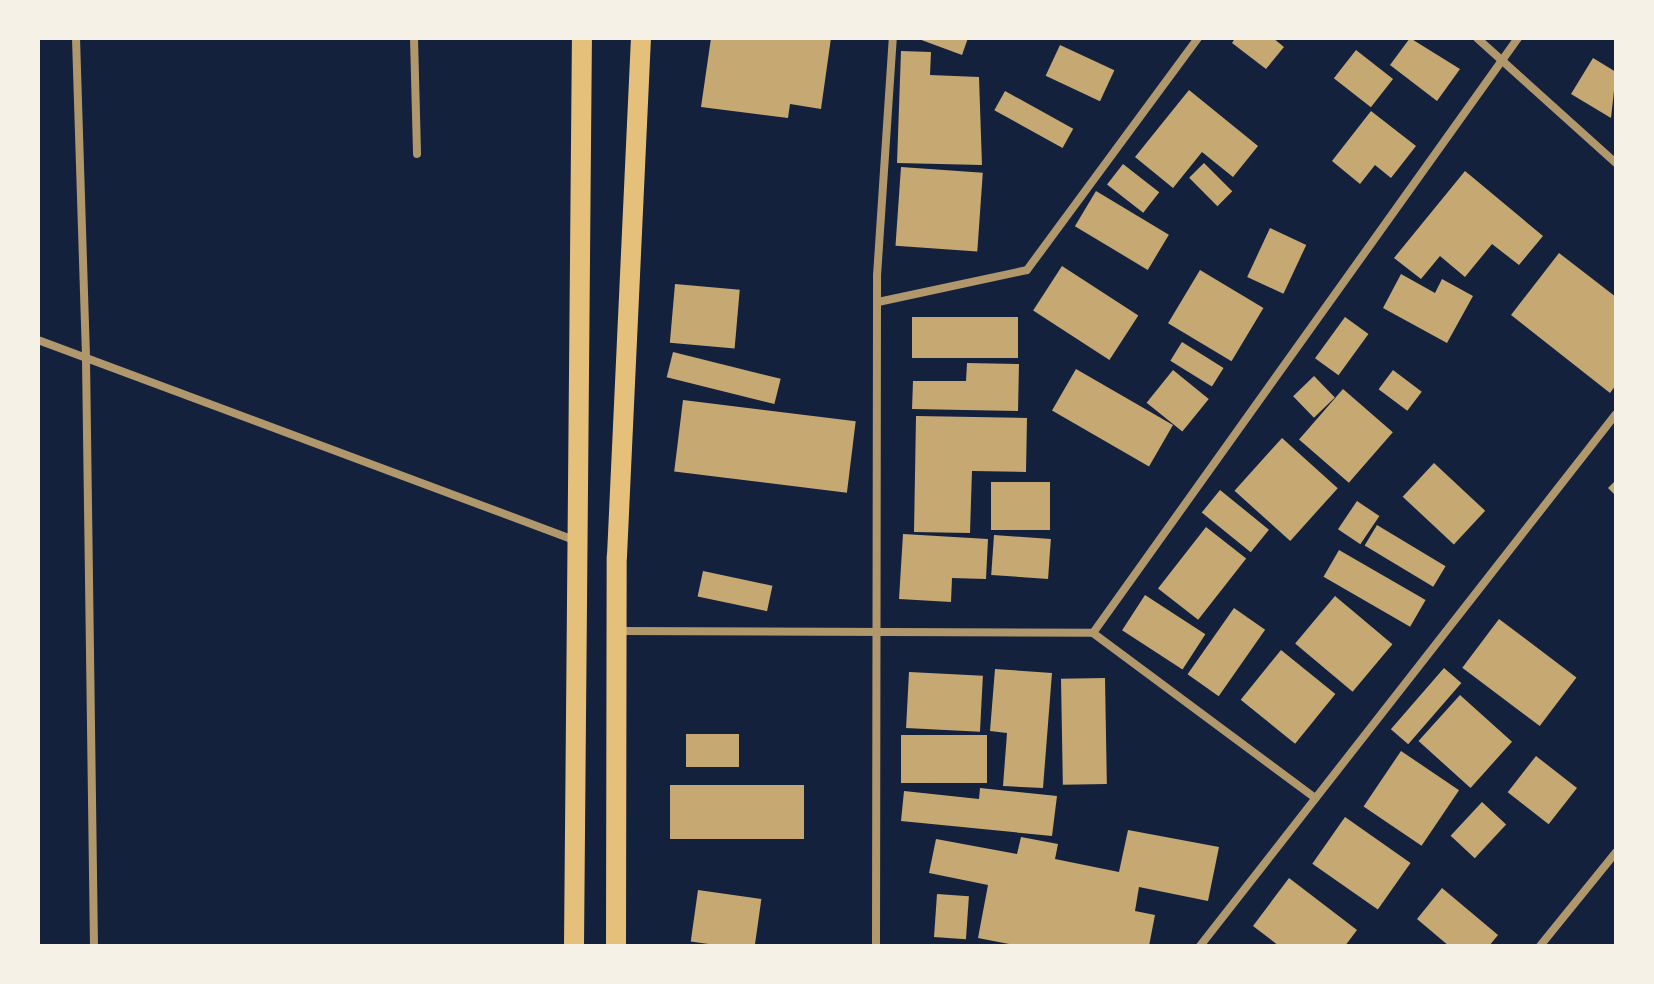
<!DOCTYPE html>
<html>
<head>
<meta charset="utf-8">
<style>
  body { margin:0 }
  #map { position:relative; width:1654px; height:984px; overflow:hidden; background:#14213d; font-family:Karla,sans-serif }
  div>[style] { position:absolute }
  .building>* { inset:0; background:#c6a872; transform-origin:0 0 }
  .minor>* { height:8px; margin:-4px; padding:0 4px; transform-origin:4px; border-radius:4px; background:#b1986c }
  .primary>* { height:20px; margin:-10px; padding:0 10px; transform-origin:10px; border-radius:10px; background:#e5c07b }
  span { translate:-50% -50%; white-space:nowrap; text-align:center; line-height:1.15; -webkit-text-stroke:8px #f6f1e7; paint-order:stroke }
  .frame { position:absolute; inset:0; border:40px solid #f6f1e7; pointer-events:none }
</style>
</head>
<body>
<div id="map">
  <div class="building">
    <i style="clip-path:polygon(711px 38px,831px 38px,821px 109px,790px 104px,788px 118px,701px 107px)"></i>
    <i style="clip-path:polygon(916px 38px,968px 38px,962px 55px)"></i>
    <i style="clip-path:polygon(1235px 38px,1273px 38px,1284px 47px,1266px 69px,1232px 43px)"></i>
    <i style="clip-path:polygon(1410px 38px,1460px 69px,1437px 101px,1390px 65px)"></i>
    <i style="left:1060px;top:45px;width:60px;height:34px;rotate:25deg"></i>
    <i style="left:1356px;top:50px;width:47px;height:36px;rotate:38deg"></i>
    <i style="clip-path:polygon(901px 51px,931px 52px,930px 75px,979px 77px,982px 165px,897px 163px)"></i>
    <i style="clip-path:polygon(1593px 58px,1616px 72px,1611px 118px,1571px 94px)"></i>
    <i style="clip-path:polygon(1189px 90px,1258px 146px,1233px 177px,1202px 152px,1173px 188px,1135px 157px)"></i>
    <i style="left:1005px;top:91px;width:78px;height:22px;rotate:29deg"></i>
    <i style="clip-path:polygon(1371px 111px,1416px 146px,1391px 178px,1375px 165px,1360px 184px,1332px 161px)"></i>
    <i style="left:1204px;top:163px;width:40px;height:21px;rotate:45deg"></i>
    <i style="left:1123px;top:164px;width:46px;height:26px;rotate:38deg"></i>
    <i style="left:901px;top:167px;width:82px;height:79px;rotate:4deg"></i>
    <i style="clip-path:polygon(1465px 171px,1543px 236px,1519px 265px,1492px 244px,1465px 277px,1440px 256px,1421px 279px,1394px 258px)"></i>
    <i style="left:1096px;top:191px;width:85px;height:41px;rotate:31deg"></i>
    <i style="left:1270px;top:228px;width:40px;height:54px;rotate:25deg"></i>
    <i style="clip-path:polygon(1559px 253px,1616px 297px,1616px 385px,1610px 393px,1511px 315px)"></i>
    <i style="left:1062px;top:266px;width:91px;height:53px;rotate:33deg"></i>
    <i style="left:1200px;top:270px;width:74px;height:62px;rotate:31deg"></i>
    <i style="clip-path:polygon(1401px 274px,1435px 293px,1442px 279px,1473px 296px,1447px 343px,1383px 308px)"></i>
    <i style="left:675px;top:284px;width:65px;height:59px;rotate:5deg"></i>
    <i style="left:1018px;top:317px;width:41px;height:106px;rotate:90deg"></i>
    <i style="left:1345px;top:317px;width:29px;height:51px;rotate:36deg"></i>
    <i style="left:1182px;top:342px;width:49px;height:22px;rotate:32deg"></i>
    <i style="left:673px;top:352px;width:111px;height:26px;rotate:14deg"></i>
    <i style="clip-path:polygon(967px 363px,1019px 364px,1018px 411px,912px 409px,913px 381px,966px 381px)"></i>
    <i style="left:1076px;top:369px;width:112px;height:48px;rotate:30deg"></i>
    <i style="left:1173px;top:370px;width:46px;height:42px;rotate:39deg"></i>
    <i style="left:1393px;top:370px;width:36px;height:24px;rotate:37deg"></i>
    <i style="left:1314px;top:376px;width:30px;height:29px;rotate:46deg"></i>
    <i style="left:1343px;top:389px;width:66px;height:67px;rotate:41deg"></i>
    <i style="left:683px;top:400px;width:174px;height:72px;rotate:7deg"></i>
    <i style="clip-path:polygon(916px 416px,1027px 418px,1026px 472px,972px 471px,970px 533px,914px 532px)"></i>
    <i style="left:1282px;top:438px;width:75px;height:71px;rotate:42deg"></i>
    <i style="left:1434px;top:463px;width:70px;height:46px;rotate:43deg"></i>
    <i style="clip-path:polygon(1616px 480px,1616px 496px,1608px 488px)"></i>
    <i style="left:991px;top:482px;width:59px;height:48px"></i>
    <i style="left:1220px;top:490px;width:63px;height:29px;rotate:39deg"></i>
    <i style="left:1357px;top:501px;width:27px;height:34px;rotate:34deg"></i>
    <i style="left:1377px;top:525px;width:80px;height:24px;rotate:31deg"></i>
    <i style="left:1206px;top:527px;width:51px;height:78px;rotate:38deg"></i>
    <i style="clip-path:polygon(903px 534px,988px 539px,986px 579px,952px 578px,951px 602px,899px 599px)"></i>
    <i style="left:994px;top:535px;width:57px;height:40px;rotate:4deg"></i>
    <i style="left:1339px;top:550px;width:100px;height:31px;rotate:30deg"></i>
    <i style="left:703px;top:571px;width:71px;height:26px;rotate:12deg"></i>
    <i style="left:1145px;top:595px;width:72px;height:42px;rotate:33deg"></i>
    <i style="left:1335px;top:596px;width:75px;height:62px;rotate:40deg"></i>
    <i style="left:1234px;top:608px;width:38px;height:81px;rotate:35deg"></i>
    <i style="left:1499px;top:619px;width:97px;height:61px;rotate:37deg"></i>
    <i style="left:1281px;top:650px;width:70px;height:64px;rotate:39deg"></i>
    <i style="left:1444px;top:668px;width:23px;height:81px;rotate:41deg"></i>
    <i style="clip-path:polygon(995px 669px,1052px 673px,1043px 788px,1003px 786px,1007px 733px,990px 731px)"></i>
    <i style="left:909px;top:672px;width:74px;height:56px;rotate:3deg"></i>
    <i style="left:1105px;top:678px;width:106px;height:44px;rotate:89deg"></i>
    <i style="left:1460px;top:695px;width:70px;height:62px;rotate:42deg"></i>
    <i style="left:686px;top:734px;width:53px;height:33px"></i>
    <i style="left:901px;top:735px;width:86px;height:48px"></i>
    <i style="left:1401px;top:751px;width:70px;height:67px;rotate:34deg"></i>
    <i style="left:1536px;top:756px;width:52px;height:46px;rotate:38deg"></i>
    <i style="left:670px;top:785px;width:134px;height:54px"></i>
    <i style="clip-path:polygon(980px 788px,1057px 796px,1052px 836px,901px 821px,904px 791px,979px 799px)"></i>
    <i style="left:1482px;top:802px;width:33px;height:46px;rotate:43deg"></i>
    <i style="left:1345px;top:817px;width:80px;height:57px;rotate:35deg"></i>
    <i style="clip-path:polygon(1128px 830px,1219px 847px,1208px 901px,1139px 887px,1135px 911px,1155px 915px,1149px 946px,1019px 946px,978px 938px,988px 885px,929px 873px,936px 839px,1017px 854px,1021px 837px,1058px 844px,1055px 859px,1119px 872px)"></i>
    <i style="clip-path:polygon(1289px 878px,1357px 930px,1345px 946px,1279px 946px,1253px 926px)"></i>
    <i style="clip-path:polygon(1442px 888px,1498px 935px,1489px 946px,1449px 946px,1417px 919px)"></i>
    <i style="left:698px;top:890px;width:64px;height:52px;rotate:8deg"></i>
    <i style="left:937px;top:894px;width:32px;height:43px;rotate:4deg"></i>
  </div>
  <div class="minor">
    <i style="left:76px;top:38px;width:321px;rotate:88.2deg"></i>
    <i style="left:86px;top:359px;width:587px;rotate:89.22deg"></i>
    <i style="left:414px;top:38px;width:116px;rotate:88.5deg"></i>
    <i style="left:1477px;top:38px;width:187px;rotate:42deg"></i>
    <i style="left:878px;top:302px;width:152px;rotate:-12.1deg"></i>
    <i style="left:1027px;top:270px;width:288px;rotate:-53.6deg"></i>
    <i style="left:38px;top:340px;width:575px;rotate:20.45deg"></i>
    <i style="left:620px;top:631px;width:473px;rotate:0.2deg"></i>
    <i style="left:1093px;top:633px;width:277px;rotate:36.6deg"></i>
    <i style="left:1093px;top:633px;width:731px;rotate:-54.46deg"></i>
    <i style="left:876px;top:946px;width:670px;rotate:-89.91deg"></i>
    <i style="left:877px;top:276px;width:239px;rotate:-86.2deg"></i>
    <i style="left:1200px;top:946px;width:675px;rotate:-51.98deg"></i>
    <i style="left:1540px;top:946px;width:121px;rotate:-51deg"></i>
  </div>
  <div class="primary">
    <i style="left:574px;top:946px;width:908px;rotate:-89.5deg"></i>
    <i style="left:616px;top:946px;width:390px;rotate:-89.9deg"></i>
    <i style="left:617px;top:556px;width:519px;rotate:-87.35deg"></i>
  </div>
  <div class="frame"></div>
</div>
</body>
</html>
